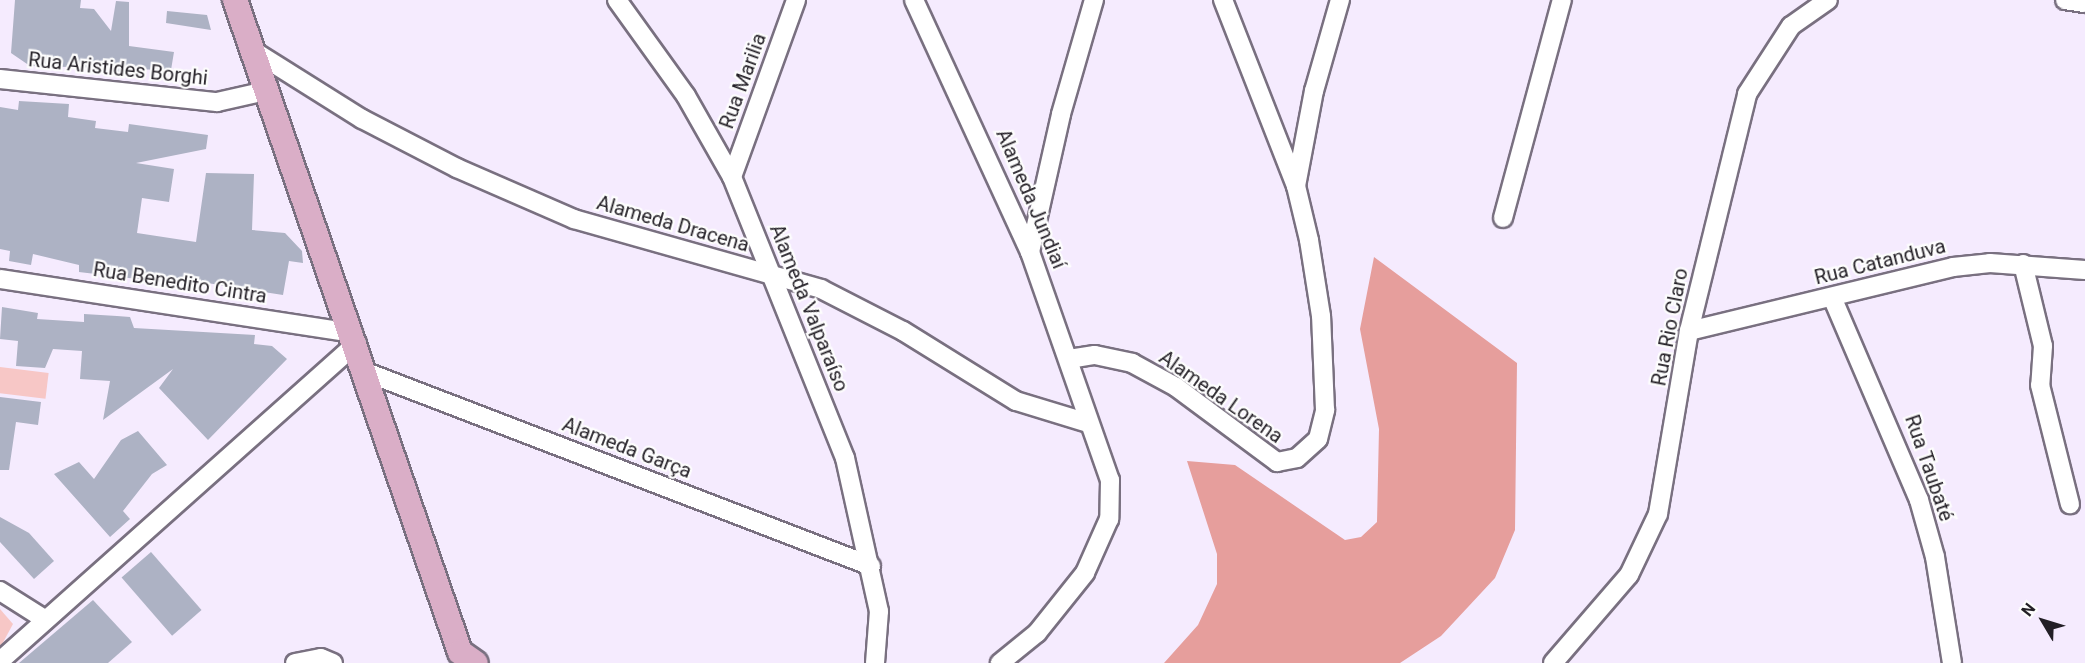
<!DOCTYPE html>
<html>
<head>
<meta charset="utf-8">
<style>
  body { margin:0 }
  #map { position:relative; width:2085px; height:663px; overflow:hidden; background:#f5ebfe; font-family:Roboto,sans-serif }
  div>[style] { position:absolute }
  .green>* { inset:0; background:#f7c7c6; transform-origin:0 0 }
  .forest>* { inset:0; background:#e69e9c }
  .building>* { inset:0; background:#adb2c4; transform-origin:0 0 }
  .roads { filter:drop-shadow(2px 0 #797080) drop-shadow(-2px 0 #797080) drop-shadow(0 2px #797080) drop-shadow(0 -2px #797080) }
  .minor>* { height:18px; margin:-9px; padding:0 9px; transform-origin:9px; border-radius:9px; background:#fff }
  .major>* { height:24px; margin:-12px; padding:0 12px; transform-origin:12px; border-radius:12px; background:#daaec7 }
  span { translate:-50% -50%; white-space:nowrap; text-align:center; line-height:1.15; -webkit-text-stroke:4.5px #fdfdfd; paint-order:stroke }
  .street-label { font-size:20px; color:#231f26 }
  .north { position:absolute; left:2013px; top:591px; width:60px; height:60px; -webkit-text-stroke:4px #fdfdfd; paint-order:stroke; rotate:308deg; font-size:16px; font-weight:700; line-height:24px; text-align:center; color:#231f26 }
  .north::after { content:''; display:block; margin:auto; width:21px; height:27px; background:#231f26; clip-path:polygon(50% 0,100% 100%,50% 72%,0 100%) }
</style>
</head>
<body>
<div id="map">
  <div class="green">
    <i style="left:0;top:367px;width:49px;height:26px;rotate:7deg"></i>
    <i style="clip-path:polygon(0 609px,13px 624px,0 648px)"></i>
  </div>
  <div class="forest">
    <i style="clip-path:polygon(1374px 257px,1517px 363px,1515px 530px,1495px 578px,1441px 636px,1400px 663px,1164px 663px,1198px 625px,1217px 584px,1217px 554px,1187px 461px,1235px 465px,1345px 540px,1361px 537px,1377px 522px,1379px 429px,1360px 329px)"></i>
  </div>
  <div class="building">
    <i style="clip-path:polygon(15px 0,81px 0,80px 8px,94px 9px,111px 31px,116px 1px,129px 2px,129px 46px,174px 52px,171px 70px,125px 69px,124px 74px,108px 68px,30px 66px,11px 53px)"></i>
    <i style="clip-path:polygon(167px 11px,207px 15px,211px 30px,166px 23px)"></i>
    <i style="clip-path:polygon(19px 101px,69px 104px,68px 117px,96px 121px,95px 128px,128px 132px,129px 124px,208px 135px,206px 149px,136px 163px,174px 169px,169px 202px,142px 198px,137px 233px,196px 242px,206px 173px,254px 174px,252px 230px,285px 233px,302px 251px,303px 263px,289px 261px,283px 295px,163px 276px,162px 282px,79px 272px,79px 265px,33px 254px,31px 265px,9px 261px,10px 251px,0 249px,0 107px,18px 110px)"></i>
    <i style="clip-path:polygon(2px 307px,38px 313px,37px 319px,84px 322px,84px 314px,117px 316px,130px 317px,134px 328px,255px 335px,254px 344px,272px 346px,287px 359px,208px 440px,159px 388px,173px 369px,103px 420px,110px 381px,80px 379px,82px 351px,53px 349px,45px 368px,16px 366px,18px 341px,0 339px)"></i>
    <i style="clip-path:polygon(0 397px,41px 402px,38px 425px,16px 422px,9px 470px,0 470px)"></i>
    <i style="clip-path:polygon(138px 431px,167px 465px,152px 474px,123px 511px,130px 519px,110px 537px,54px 474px,79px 462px,94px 479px,121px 440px)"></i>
    <i style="clip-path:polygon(0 517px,29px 533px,54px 561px,34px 579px,0 542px)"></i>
    <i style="left:151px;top:552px;width:77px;height:39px;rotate:49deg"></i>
    <i style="clip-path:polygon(93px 600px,132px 642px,108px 663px,19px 663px)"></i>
  </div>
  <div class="roads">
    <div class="minor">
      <i style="left:617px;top:0;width:118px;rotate:54.3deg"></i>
      <i style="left:686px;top:96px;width:93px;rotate:60.4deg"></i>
      <i style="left:732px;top:177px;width:303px;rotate:68.1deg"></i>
      <i style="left:845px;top:458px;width:157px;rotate:77.5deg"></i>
      <i style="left:879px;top:611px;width:52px;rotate:94.4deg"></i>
      <i style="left:914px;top:0;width:277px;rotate:65.3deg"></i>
      <i style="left:1030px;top:252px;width:242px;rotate:70.7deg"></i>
      <i style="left:1110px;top:480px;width:39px;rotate:91deg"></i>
      <i style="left:1109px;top:519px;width:59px;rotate:114deg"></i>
      <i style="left:1085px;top:573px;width:77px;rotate:128.7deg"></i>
      <i style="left:1037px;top:633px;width:48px;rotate:141deg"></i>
      <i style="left:2065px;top:0;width:20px;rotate:9deg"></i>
      <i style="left:252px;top:50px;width:130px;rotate:32.1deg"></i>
      <i style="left:362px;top:119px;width:107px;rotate:27.3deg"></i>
      <i style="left:457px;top:168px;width:128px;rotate:23.6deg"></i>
      <i style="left:574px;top:219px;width:257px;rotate:15.8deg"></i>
      <i style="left:821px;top:289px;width:92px;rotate:27.1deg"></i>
      <i style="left:903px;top:331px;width:133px;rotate:31.8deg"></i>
      <i style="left:1016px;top:401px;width:75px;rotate:17deg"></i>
      <i style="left:0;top:79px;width:218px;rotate:6.1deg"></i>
      <i style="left:217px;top:102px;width:50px;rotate:-12.7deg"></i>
      <i style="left:732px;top:177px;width:188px;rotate:-70.1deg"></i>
      <i style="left:1296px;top:186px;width:97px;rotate:-79.3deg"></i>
      <i style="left:1314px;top:91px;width:95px;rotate:-74.1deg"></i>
      <i style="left:1503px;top:218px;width:226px;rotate:-74.9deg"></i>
      <i style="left:1030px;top:252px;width:141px;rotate:-77.3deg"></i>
      <i style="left:1061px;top:114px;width:119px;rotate:-73.9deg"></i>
      <i style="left:2023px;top:264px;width:84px;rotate:76.3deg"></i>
      <i style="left:2043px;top:346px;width:39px;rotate:94deg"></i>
      <i style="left:2040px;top:385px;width:123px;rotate:75.9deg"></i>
      <i style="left:0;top:279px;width:357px;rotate:8.7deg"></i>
      <i style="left:1832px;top:297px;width:221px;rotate:66.8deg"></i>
      <i style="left:1919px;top:500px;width:59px;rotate:74.3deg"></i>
      <i style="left:1935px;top:557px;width:107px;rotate:80.9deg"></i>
      <i style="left:1689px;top:331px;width:272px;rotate:-13.6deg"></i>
      <i style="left:1953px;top:267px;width:37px;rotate:-6deg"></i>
      <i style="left:1990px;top:263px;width:95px;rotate:4.2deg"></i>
      <i style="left:1069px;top:359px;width:26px;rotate:-9deg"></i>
      <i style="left:1095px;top:355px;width:38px;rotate:12deg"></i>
      <i style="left:1132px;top:363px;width:50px;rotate:28.6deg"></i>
      <i style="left:1176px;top:387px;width:126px;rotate:36.6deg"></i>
      <i style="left:1277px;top:462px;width:20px;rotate:-11deg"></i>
      <i style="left:1297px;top:458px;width:28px;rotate:-42deg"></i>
      <i style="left:1318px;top:439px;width:30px;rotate:-76deg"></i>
      <i style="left:1325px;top:410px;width:94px;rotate:-92.4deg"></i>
      <i style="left:1321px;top:316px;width:77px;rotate:-99deg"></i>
      <i style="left:1309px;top:240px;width:56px;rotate:-103.5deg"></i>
      <i style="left:1296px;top:186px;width:200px;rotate:-111.4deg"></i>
      <i style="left:366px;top:372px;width:541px;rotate:21.01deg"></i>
      <i style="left:0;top:591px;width:54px;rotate:32.2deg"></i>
      <i style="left:0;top:661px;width:478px;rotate:-41.7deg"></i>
      <i style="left:295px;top:663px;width:26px;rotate:-11deg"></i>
      <i style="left:321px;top:658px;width:13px;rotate:23deg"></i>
      <i style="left:1553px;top:663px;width:116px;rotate:-49.2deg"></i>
      <i style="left:1629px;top:575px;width:68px;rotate:-64.6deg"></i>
      <i style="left:1658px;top:514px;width:186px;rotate:-80.4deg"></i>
      <i style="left:1689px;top:331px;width:244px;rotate:-76.2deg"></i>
      <i style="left:1747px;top:94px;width:81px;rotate:-57.1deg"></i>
      <i style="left:1791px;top:26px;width:45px;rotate:-35.1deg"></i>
    </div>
    <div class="major">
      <i style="left:235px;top:0;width:690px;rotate:70.96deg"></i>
      <i style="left:460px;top:652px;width:19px;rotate:35deg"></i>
    </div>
  </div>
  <div class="street-label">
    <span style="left:118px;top:69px;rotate:6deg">Rua Aristides Borghi</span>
    <span style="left:743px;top:81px;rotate:-70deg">Rua Marilia</span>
    <span style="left:1031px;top:199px;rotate:67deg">Alameda Jundiaí</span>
    <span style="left:673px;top:224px;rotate:16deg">Alameda Dracena</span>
    <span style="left:1880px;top:262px;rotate:-14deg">Rua Catanduva</span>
    <span style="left:180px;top:283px;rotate:9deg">Rua Benedito Cintra</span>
    <span style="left:809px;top:308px;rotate:68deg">Alameda Valparaíso</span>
    <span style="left:1670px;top:327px;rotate:-79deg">Rua Rio Claro</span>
    <span style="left:1221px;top:397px;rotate:35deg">Alameda Lorena</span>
    <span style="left:627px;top:448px;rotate:21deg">Alameda Garça</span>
    <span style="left:1929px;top:468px;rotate:71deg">Rua Taubaté</span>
  </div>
  <div class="north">N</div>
</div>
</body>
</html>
